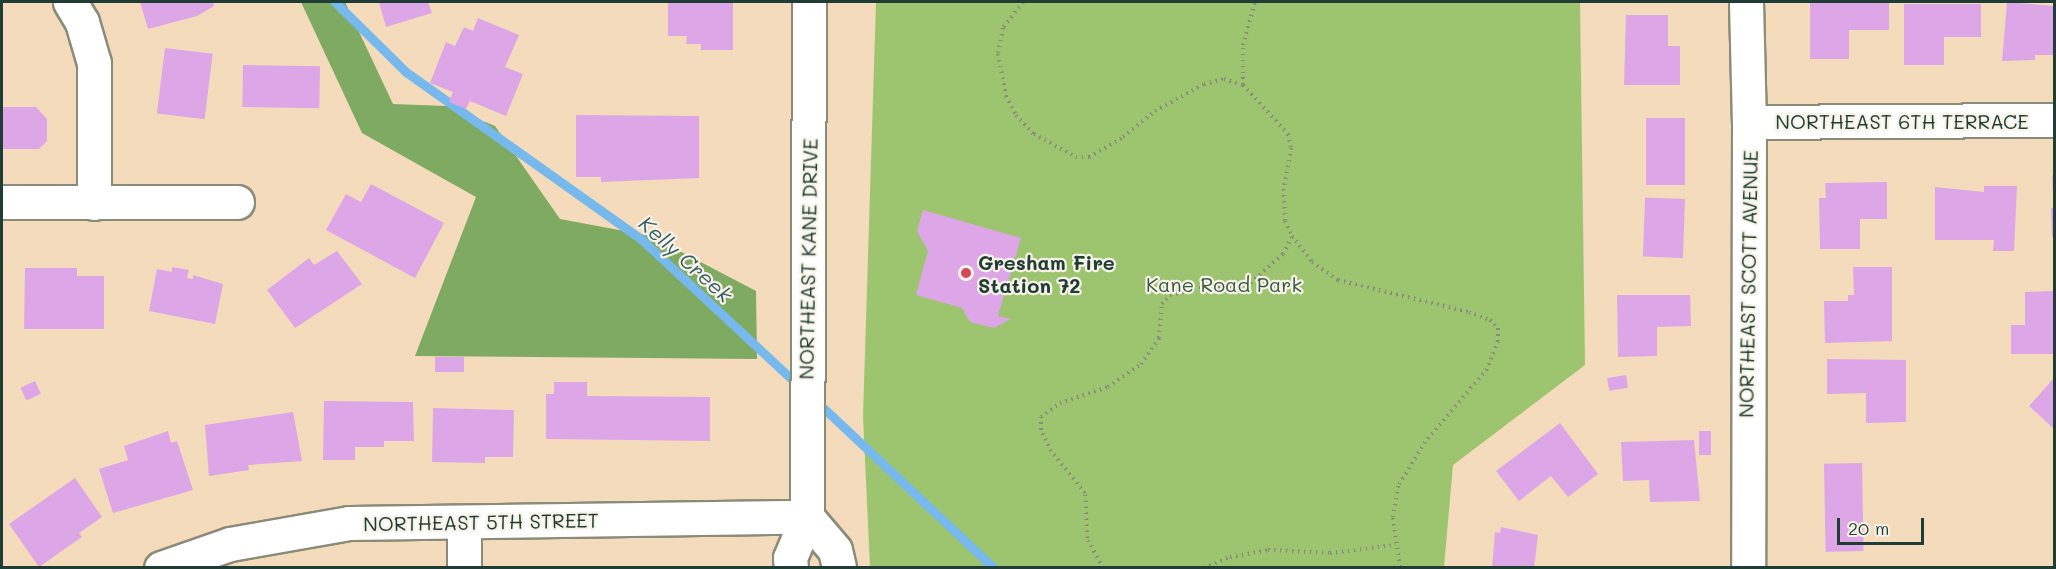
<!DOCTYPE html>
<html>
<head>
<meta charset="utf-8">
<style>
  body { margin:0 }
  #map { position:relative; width:2056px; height:569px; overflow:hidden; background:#f3dbbc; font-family:Mali,sans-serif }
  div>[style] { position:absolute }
  .green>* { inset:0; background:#9dc570 }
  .forest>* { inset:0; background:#7eaa62 }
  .stream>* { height:9px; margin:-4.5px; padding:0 4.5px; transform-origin:4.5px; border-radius:4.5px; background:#77b9ec }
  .building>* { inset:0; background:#dda7e7; transform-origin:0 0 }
  .path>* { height:4px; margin-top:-2px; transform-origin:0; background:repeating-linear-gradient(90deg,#898c78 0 1.5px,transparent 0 6px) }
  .roads { filter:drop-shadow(2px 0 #898c78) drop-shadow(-2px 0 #898c78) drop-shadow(0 2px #898c78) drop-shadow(0 -2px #898c78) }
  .minor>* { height:33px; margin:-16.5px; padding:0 16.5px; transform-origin:16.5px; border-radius:16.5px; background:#fff }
  .major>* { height:33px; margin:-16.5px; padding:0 16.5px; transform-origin:16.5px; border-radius:16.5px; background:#fff }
  .dots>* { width:16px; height:16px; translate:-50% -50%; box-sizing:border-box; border:3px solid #f7f3e8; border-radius:50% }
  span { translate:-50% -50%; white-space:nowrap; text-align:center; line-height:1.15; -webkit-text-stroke:4.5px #f7f3e8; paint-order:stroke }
  .street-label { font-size:20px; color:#1f3d34 }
  .poi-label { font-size:20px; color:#1f3d34; font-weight:700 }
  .left { translate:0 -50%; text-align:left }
  .park-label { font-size:20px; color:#385840 }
  .water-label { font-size:21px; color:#355c62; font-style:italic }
  .frame { position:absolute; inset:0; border:3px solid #1f3d34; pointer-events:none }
  .scale { position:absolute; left:1837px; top:518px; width:87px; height:27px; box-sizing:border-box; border:3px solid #1f3d34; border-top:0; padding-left:8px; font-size:18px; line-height:21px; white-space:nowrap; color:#1f3d34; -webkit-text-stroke:4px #f7f3e8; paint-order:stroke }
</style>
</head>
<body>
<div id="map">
  <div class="green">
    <i style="clip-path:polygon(876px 2px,1580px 2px,1585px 365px,1453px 465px,1444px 567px,870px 567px,863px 416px)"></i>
  </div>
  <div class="forest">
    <i style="clip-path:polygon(301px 2px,345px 2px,393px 104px,446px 106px,495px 126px,560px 219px,651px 236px,756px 291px,757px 359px,415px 356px,476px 197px,362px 133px)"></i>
  </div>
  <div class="stream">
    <i style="left:335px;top:2px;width:100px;rotate:44.6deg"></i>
    <i style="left:406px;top:72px;width:290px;rotate:35.4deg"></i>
    <i style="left:642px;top:240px;width:214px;rotate:42.9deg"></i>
    <i style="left:816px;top:401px;width:244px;rotate:43.2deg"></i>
  </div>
  <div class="building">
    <i style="clip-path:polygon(140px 2px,213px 2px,214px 6px,197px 16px,148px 29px)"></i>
    <i style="clip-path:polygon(379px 2px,428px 2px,432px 13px,386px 27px)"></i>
    <i style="clip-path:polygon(668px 2px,733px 3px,733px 50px,701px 50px,701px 44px,686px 44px,687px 36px,668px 36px)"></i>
    <i style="clip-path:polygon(1810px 2px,1889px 2px,1889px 30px,1849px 30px,1849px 59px,1810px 59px)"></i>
    <i style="clip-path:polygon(2007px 2px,2054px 6px,2054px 55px,2035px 55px,2035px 60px,2002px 61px)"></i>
    <i style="clip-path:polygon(1904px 4px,1981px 4px,1981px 37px,1944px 37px,1944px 65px,1904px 65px)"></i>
    <i style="clip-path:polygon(1626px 15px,1668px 15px,1668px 46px,1680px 46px,1680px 85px,1624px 85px)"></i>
    <i style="clip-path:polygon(478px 18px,519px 35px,505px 67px,523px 74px,506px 116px,470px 101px,466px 109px,449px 102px,453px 92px,430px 83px,446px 42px,455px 46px,464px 27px,473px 31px)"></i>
    <i style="left:165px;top:48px;width:48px;height:66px;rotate:7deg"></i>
    <i style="left:243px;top:65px;width:77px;height:42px;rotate:1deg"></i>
    <i style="clip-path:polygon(2px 107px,36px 107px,47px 119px,47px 141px,39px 149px,2px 149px)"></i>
    <i style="clip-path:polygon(576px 115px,699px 116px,699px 178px,601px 182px,601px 177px,576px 177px)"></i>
    <i style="left:1646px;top:118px;width:39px;height:67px"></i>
    <i style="clip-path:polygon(2052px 175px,2054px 175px,2054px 192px,2053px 192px)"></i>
    <i style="clip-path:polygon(1887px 182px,1887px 219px,1860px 219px,1860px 249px,1820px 249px,1819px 198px,1826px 198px,1825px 183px)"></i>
    <i style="clip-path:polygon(371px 184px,444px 223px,415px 278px,326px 230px,346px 194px,361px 202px)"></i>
    <i style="clip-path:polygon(1984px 186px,2017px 186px,2014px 251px,1993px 251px,1994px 240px,1935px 240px,1935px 187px,1984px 192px)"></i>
    <i style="left:1685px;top:199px;width:59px;height:40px;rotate:92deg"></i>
    <i style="clip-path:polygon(2051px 208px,2054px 208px,2054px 237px,2052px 237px)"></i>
    <i style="clip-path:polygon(923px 210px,1021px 238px,998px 316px,1011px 319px,994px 328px,970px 322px,962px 308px,916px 295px,928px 251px,917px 231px)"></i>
    <i style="clip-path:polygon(337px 251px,362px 284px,295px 328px,267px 290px,309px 258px,314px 265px)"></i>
    <i style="clip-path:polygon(172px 267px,189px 270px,187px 278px,193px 279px,193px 275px,223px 284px,215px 324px,149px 311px,157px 269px,172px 272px)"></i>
    <i style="clip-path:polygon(1853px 267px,1892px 267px,1892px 341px,1825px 343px,1824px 301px,1848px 301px,1848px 295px,1854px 295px)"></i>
    <i style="clip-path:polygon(25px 268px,77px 268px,77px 276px,104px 276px,104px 329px,24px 329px)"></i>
    <i style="clip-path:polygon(2054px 291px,2054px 354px,2011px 354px,2011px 325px,2025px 325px,2025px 292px)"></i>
    <i style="clip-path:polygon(1617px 295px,1690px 295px,1691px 326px,1657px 327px,1657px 356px,1618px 357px)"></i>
    <i style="left:435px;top:357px;width:29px;height:15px"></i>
    <i style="clip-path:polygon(1827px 359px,1906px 360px,1906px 422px,1866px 423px,1866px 393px,1827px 394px)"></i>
    <i style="left:1626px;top:375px;width:13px;height:19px;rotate:81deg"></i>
    <i style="clip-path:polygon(2054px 378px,2054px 429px,2029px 406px)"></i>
    <i style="left:35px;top:381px;width:14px;height:16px;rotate:65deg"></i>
    <i style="clip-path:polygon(554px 382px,587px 382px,587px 396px,710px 397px,710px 441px,546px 439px,546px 394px,554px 394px)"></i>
    <i style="clip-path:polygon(324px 401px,413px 402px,414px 441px,384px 441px,384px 447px,355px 447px,355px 460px,323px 460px)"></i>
    <i style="clip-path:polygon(433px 408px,514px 410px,513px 457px,485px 457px,485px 463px,432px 462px)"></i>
    <i style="clip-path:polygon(293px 412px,302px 461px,248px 465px,249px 470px,209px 476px,205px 425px)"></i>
    <i style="clip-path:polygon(1560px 423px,1598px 474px,1568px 497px,1551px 476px,1519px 501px,1496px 471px)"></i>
    <i style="clip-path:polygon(168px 431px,171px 443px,177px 441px,193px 490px,113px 513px,99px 469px,128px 460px,124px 446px)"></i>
    <i style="left:1699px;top:431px;width:12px;height:24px"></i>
    <i style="clip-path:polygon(1694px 440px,1700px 501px,1650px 502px,1649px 480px,1623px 481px,1621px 442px)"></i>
    <i style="left:1862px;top:463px;width:88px;height:38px;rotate:89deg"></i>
    <i style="clip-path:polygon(75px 478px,102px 517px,79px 533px,82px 537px,39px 567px,9px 524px)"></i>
    <i style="clip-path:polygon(1501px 527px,1538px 535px,1534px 568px,1492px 568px,1495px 532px,1500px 533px)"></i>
  </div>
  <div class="path">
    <i style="left:1023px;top:2px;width:33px;rotate:128deg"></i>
    <i style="left:1003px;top:28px;width:26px;rotate:101deg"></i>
    <i style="left:998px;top:54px;width:43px;rotate:79.2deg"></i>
    <i style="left:1006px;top:96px;width:21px;rotate:62deg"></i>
    <i style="left:1016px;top:115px;width:26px;rotate:47deg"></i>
    <i style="left:1034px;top:134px;width:48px;rotate:28.7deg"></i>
    <i style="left:1076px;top:157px;width:13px"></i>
    <i style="left:1089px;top:157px;width:39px;rotate:-30deg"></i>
    <i style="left:1123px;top:137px;width:41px;rotate:-39.1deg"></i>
    <i style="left:1155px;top:111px;width:56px;rotate:-28.9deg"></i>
    <i style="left:1204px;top:84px;width:21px;rotate:-14deg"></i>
    <i style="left:1224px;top:79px;width:20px;rotate:18deg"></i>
    <i style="left:1243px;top:85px;width:67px;rotate:47.4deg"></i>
    <i style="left:1288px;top:134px;width:14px;rotate:78deg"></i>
    <i style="left:1291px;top:148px;width:42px;rotate:99.7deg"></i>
    <i style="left:1284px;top:189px;width:32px;rotate:88deg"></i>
    <i style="left:1285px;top:221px;width:17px;rotate:65deg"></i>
    <i style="left:1292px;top:236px;width:33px;rotate:52deg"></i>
    <i style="left:1312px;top:262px;width:32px;rotate:35deg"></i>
    <i style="left:1338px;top:280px;width:135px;rotate:13.7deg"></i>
    <i style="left:1469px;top:312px;width:22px;rotate:21deg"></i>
    <i style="left:1490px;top:320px;width:11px;rotate:45deg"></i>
    <i style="left:1498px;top:328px;width:13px;rotate:90deg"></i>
    <i style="left:1498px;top:341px;width:30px;rotate:111deg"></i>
    <i style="left:1487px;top:369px;width:96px;rotate:130.3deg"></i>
    <i style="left:1425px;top:442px;width:52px;rotate:121.5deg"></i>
    <i style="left:1398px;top:486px;width:32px;rotate:99deg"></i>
    <i style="left:1393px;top:518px;width:50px;rotate:82deg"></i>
    <i style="left:1243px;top:85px;width:40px;rotate:-90deg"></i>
    <i style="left:1243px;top:45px;width:45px;rotate:-74.4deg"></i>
    <i style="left:1103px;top:568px;width:34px;rotate:-118deg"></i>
    <i style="left:1087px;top:538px;width:45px;rotate:-92.5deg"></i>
    <i style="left:1085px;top:493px;width:54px;rotate:-129deg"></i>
    <i style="left:1051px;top:451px;width:23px;rotate:-115deg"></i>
    <i style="left:1041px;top:430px;width:13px;rotate:-90deg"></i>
    <i style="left:1041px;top:417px;width:24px;rotate:-36deg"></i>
    <i style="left:1060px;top:403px;width:51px;rotate:-18.4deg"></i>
    <i style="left:1108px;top:387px;width:40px;rotate:-34.9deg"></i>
    <i style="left:1141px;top:364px;width:32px;rotate:-55deg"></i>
    <i style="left:1159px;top:338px;width:34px;rotate:-85deg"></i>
    <i style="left:1162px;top:304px;width:12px;rotate:-48deg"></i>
    <i style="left:1170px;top:295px;width:37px;rotate:-13deg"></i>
    <i style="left:1206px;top:287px;width:40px"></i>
    <i style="left:1246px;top:287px;width:50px;rotate:-41.7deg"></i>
    <i style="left:1283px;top:254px;width:19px;rotate:-62deg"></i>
    <i style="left:1204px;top:568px;width:28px;rotate:-23deg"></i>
    <i style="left:1230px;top:557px;width:39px;rotate:-10deg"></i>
    <i style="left:1268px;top:550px;width:62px;rotate:2.8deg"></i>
    <i style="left:1330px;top:553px;width:66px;rotate:-6.9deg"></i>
  </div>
  <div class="roads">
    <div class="minor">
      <i style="left:70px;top:2px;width:23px;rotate:59deg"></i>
      <i style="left:82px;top:22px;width:43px;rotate:73.7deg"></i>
      <i style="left:94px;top:63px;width:140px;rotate:90deg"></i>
      <i style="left:1746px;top:2px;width:120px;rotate:88.6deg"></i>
      <i style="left:1749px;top:122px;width:446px;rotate:90.1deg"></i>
      <i style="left:1749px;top:122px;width:305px;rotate:-0.4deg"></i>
      <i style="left:2px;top:202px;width:235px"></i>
      <i style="left:161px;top:568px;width:73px;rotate:-19.2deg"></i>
      <i style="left:230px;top:544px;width:121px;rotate:-10deg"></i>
      <i style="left:349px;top:523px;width:458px;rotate:-0.8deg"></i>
      <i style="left:464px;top:568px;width:45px;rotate:-90deg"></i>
    </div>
    <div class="major">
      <i style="left:807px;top:517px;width:43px;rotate:49.7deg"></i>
      <i style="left:835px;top:550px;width:18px;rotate:77deg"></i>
      <i style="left:791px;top:568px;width:10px;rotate:-96deg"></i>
      <i style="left:790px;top:558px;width:44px;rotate:-67.5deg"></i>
      <i style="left:807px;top:517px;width:515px;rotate:-89.78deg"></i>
    </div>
  </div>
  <div class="dots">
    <i style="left:966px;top:273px;background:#d1495b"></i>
  </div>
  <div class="street-label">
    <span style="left:1902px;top:121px">NORTHEAST 6TH TERRACE</span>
    <span style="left:808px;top:259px;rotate:-89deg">NORTHEAST KANE DRIVE</span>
    <span style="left:1748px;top:284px;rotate:-89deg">NORTHEAST SCOTT AVENUE</span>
    <span style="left:481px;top:522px;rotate:-1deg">NORTHEAST 5TH STREET</span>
  </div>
  <div class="poi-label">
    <span class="left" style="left:978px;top:274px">Gresham Fire<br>Station 72</span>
  </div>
  <div class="park-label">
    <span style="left:1224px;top:284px">Kane Road Park</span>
  </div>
  <div class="water-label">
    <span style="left:686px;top:259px;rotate:42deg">Kelly Creek</span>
  </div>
  <div class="frame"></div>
  <div class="scale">20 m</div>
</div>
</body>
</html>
